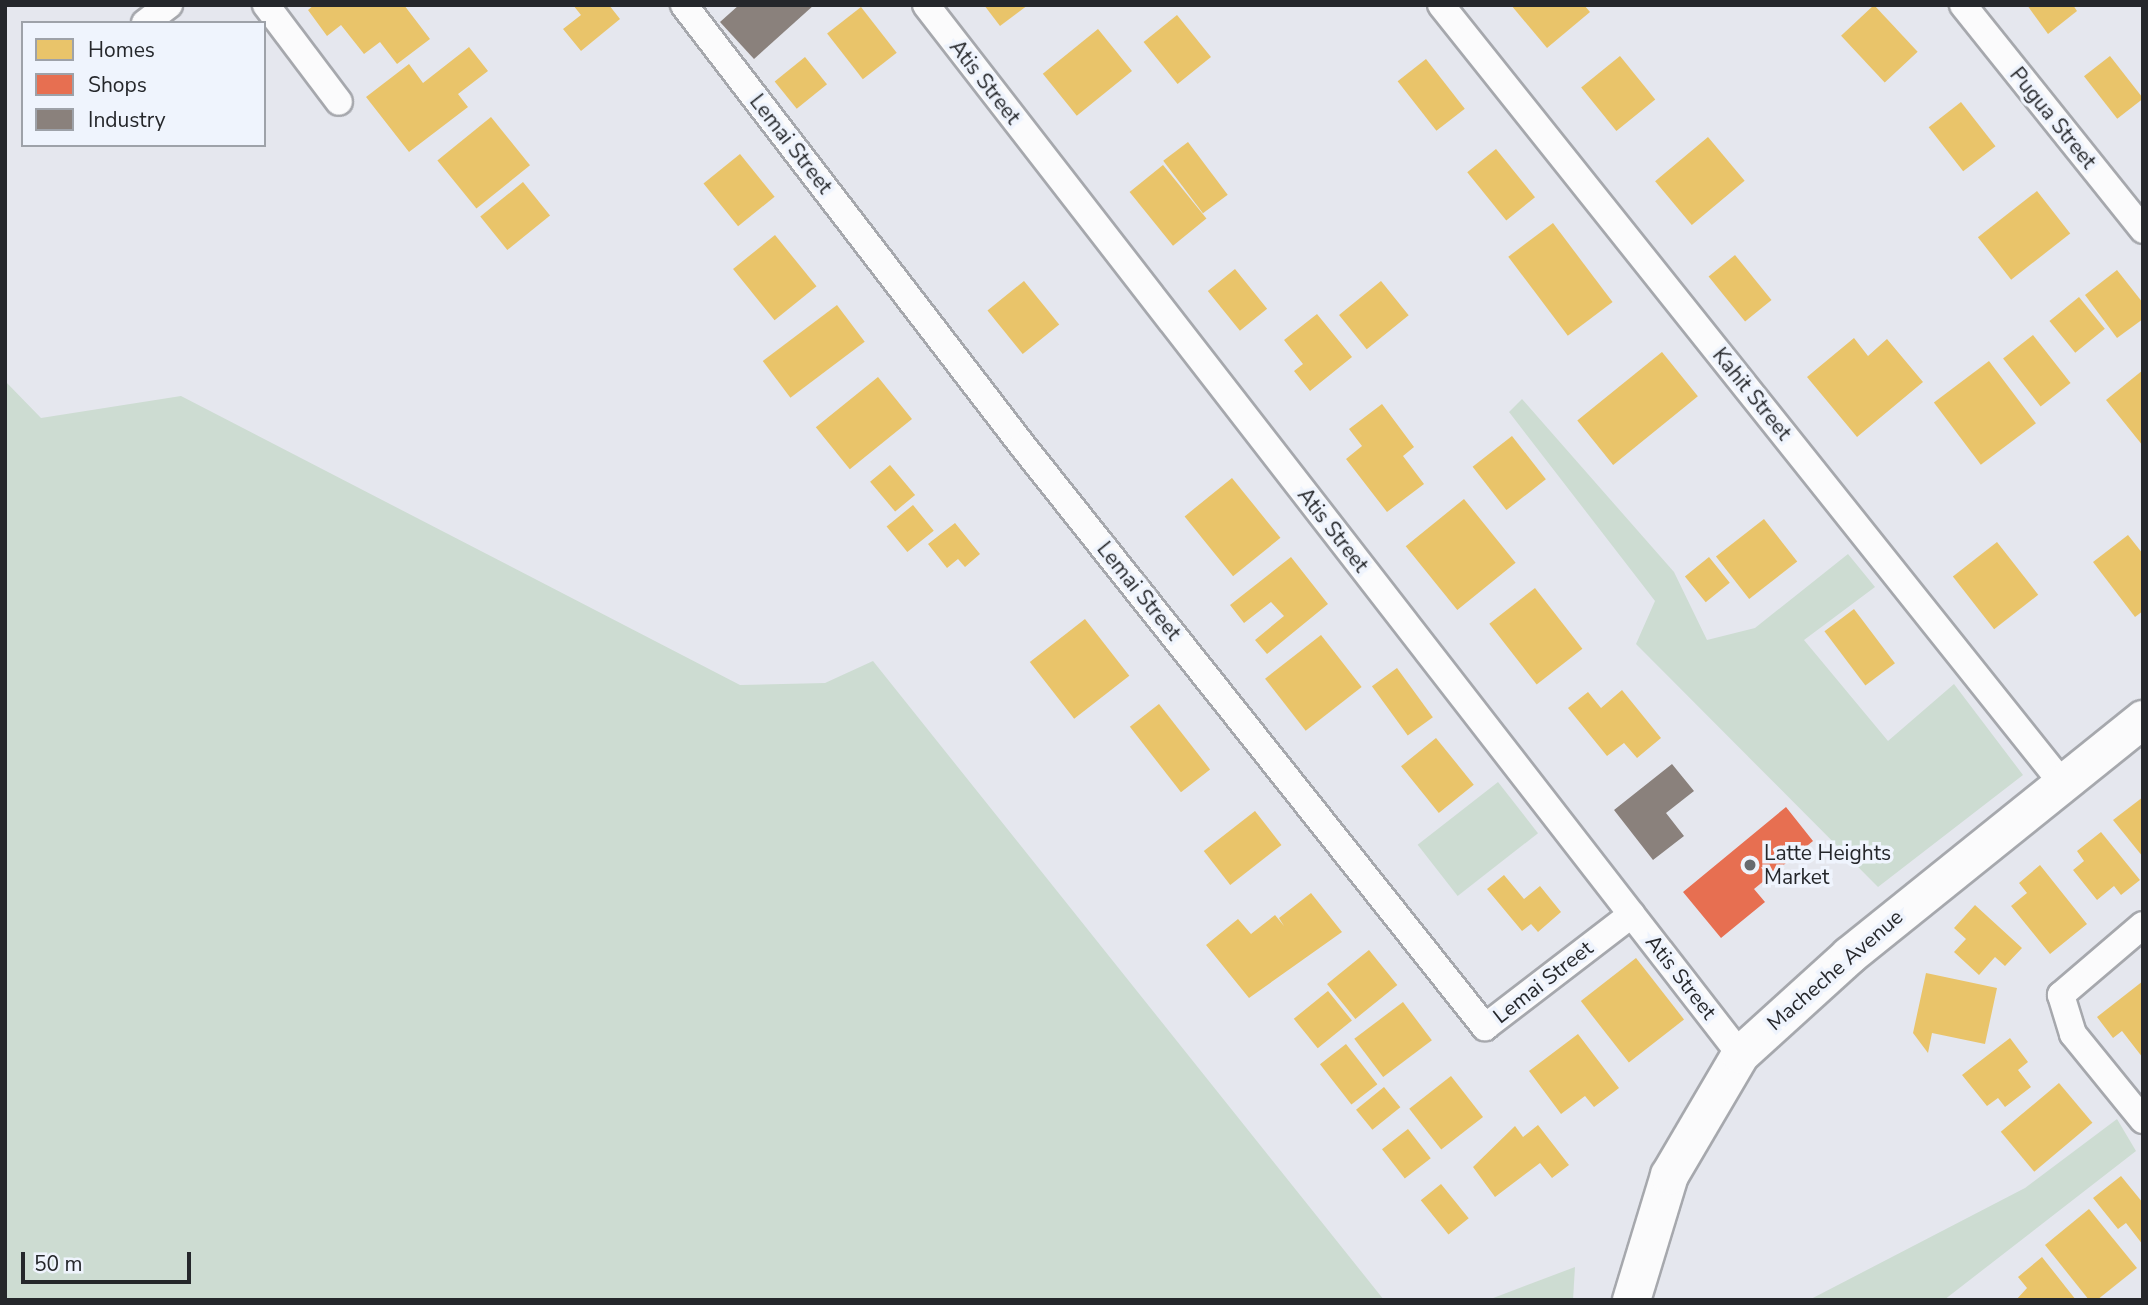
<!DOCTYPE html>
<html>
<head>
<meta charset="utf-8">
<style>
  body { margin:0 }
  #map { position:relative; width:2148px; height:1305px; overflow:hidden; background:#e5e7ee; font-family:"Nunito Sans",sans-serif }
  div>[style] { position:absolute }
  .green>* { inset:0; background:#cddcd2; transform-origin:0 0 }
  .homes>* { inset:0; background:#e9c46a; transform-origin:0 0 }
  .shops>* { inset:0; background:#e76f51 }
  .industry>* { inset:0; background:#8a817c }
  .roads { filter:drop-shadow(2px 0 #a6a8ad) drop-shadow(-2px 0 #a6a8ad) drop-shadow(0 2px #a6a8ad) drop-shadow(0 -2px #a6a8ad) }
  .minor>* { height:26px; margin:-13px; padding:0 13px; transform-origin:13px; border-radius:13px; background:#fbfbfc }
  .secondary>* { height:37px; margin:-18.5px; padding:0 18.5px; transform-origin:18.5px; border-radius:18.5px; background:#fbfbfc }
  .dots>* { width:19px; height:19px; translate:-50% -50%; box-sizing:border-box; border:4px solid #eff4fd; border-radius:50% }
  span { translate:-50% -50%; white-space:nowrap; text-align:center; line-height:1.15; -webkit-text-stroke:7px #eff4fd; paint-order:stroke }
  .street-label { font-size:21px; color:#25272b }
  .poi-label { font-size:21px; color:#25272b }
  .left { translate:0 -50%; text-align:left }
  .frame { position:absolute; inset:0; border:7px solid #25272b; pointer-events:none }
  .legend { position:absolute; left:21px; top:21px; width:245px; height:126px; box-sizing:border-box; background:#eff4fd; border:2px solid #9ea2a9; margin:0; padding:9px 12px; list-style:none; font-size:21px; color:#25272b }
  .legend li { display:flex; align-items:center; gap:14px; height:35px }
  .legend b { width:35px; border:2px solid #9ea2a9 }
  .scale { position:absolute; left:21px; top:1252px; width:170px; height:32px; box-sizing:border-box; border:4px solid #25272b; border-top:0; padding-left:9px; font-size:21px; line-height:24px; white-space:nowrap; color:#25272b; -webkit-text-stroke:5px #eff4fd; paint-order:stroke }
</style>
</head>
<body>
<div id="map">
  <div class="green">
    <i style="clip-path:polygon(5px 381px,41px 418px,181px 396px,740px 685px,825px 683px,873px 661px,1384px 1300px,5px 1300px)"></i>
    <i style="clip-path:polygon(1522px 399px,1674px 572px,1707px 640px,1755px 628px,1848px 554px,1875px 587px,1804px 640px,1888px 741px,1954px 684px,2023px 775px,1878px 887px,1636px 644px,1655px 601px,1509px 412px)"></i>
    <i style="left:1498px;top:782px;width:65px;height:102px;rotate:52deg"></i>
    <i style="clip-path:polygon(2117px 1119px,2136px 1151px,1944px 1300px,1809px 1300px,2025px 1188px)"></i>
    <i style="clip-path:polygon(1575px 1267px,1573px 1300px,1488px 1300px)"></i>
  </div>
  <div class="homes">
    <i style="clip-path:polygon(314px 5px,404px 5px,430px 39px,397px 64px,380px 42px,364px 54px,341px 25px,327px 36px,308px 10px)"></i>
    <i style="clip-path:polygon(573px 5px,609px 5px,620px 19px,581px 51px,563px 29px,581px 15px)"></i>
    <i style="clip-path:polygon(984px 5px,1028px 5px,1000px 26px)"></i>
    <i style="clip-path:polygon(1511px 5px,1584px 5px,1590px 12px,1547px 48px)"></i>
    <i style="left:1874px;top:5px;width:64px;height:45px;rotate:47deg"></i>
    <i style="clip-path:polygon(2027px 5px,2073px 5px,2077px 11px,2048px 34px)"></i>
    <i style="left:861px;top:7px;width:58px;height:43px;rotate:52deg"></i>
    <i style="left:1177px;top:15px;width:54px;height:43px;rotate:51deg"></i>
    <i style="left:1098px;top:29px;width:54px;height:71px;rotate:51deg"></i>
    <i style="clip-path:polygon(469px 47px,488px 71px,458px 94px,468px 107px,409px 152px,366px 97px,409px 64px,423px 83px)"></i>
    <i style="left:1620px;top:56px;width:56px;height:50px;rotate:51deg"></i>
    <i style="left:2110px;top:56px;width:54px;height:33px;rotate:52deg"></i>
    <i style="left:805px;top:57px;width:35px;height:39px;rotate:51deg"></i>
    <i style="left:1426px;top:59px;width:63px;height:36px;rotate:52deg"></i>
    <i style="left:1961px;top:102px;width:56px;height:41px;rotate:52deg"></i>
    <i style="left:491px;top:117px;width:62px;height:69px;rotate:51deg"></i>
    <i style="left:1708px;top:137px;width:57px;height:69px;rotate:50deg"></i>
    <i style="left:1188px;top:142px;width:66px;height:31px;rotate:53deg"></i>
    <i style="left:1496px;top:149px;width:62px;height:37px;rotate:51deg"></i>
    <i style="left:740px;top:154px;width:55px;height:47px;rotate:51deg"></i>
    <i style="left:1163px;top:165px;width:69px;height:43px;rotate:51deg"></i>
    <i style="left:523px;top:182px;width:43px;height:55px;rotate:51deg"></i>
    <i style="left:2037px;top:191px;width:54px;height:75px;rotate:52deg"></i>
    <i style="left:1553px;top:223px;width:99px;height:56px;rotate:53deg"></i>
    <i style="left:775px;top:235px;width:66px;height:54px;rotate:51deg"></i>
    <i style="left:1735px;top:255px;width:58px;height:34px;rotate:51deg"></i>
    <i style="left:1235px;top:269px;width:51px;height:35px;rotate:51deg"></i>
    <i style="clip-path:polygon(2117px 270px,2143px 303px,2143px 319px,2117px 338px,2085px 295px)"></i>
    <i style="left:1024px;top:281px;width:56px;height:47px;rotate:51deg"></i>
    <i style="left:1381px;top:281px;width:44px;height:54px;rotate:51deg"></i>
    <i style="left:2079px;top:297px;width:41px;height:38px;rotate:51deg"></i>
    <i style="left:837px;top:305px;width:46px;height:93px;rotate:53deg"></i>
    <i style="clip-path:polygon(1317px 314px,1352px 357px,1310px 391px,1294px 371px,1303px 364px,1284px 340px)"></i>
    <i style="left:2033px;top:335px;width:61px;height:38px;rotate:52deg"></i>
    <i style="clip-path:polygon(1854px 338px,1868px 356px,1887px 339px,1923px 382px,1857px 437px,1807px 377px)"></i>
    <i style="left:1662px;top:352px;width:57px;height:109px;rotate:51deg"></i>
    <i style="left:1989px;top:361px;width:78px;height:69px;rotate:53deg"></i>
    <i style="clip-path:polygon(2143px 370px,2143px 446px,2106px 400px)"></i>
    <i style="left:878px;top:377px;width:54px;height:80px;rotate:51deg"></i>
    <i style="clip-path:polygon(1382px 404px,1414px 447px,1403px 456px,1424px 484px,1387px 512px,1346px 459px,1362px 446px,1349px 429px)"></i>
    <i style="left:1512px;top:436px;width:55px;height:50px;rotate:52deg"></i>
    <i style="left:890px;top:465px;width:39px;height:26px;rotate:50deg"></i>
    <i style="left:1232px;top:478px;width:77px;height:61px;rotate:51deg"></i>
    <i style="left:1464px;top:499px;width:82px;height:75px;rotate:51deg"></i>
    <i style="left:913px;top:505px;width:33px;height:34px;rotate:51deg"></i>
    <i style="left:1764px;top:519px;width:54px;height:61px;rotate:52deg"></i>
    <i style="clip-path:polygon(955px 523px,980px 554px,965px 567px,958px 559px,947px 568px,928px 544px)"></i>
    <i style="clip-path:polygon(2128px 535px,2143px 554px,2143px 611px,2135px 617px,2093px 562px)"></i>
    <i style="left:1997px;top:542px;width:67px;height:56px;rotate:52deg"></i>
    <i style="clip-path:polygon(1291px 557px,1328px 604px,1267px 654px,1255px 640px,1284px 616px,1271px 602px,1244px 623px,1230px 605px)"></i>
    <i style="left:1709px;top:557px;width:33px;height:31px;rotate:51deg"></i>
    <i style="left:1535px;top:588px;width:77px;height:58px;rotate:52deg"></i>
    <i style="left:1854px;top:609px;width:68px;height:37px;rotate:53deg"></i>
    <i style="left:1085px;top:619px;width:72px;height:70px;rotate:52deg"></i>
    <i style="left:1321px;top:635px;width:66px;height:71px;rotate:52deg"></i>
    <i style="left:1397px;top:668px;width:61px;height:31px;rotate:54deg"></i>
    <i style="clip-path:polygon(1622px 690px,1661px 738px,1637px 758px,1624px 743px,1607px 756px,1568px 708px,1588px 692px,1601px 708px)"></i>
    <i style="left:1159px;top:704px;width:83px;height:37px;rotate:52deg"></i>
    <i style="left:1436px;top:738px;width:60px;height:45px;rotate:51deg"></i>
    <i style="clip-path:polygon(2143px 797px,2143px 857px,2113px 820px)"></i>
    <i style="left:1255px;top:811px;width:43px;height:65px;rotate:52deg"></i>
    <i style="clip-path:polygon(2101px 832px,2140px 880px,2121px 895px,2114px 886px,2097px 900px,2073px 870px,2084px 861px,2077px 851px)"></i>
    <i style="clip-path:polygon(2040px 865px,2087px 924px,2050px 954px,2011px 906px,2027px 893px,2019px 883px)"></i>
    <i style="clip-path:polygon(1504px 875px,1524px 899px,1540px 886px,1561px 912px,1538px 932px,1531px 924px,1522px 931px,1487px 889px)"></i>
    <i style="clip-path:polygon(1311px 893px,1342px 932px,1249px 998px,1206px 945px,1238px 919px,1251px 934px,1275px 915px,1284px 926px,1279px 918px)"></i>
    <i style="clip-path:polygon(1975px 905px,2022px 948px,2005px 966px,1995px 957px,1979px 975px,1954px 952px,1966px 939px,1954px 928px)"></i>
    <i style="left:1369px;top:950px;width:45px;height:54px;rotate:51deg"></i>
    <i style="left:1636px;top:958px;width:78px;height:70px;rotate:52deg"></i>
    <i style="clip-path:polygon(1926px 973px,1997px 988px,1985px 1044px,1932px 1033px,1928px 1053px,1913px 1033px)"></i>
    <i style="clip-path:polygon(2143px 981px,2143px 1058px,2122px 1031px,2113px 1038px,2097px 1017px)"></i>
    <i style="left:1328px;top:991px;width:38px;height:44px;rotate:51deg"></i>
    <i style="left:1403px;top:1002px;width:48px;height:61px;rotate:53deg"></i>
    <i style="clip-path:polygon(1578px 1034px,1619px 1088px,1594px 1107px,1585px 1096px,1561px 1114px,1529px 1071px)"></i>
    <i style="clip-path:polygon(2010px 1038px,2028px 1062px,2018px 1070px,2031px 1087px,2005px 1107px,1998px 1098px,1987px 1106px,1962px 1075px)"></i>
    <i style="left:1346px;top:1044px;width:51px;height:33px;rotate:52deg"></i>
    <i style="left:1451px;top:1076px;width:52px;height:53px;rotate:52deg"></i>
    <i style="left:2059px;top:1083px;width:52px;height:76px;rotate:50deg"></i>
    <i style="left:1384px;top:1087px;width:26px;height:36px;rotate:51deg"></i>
    <i style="clip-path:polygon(1538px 1125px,1569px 1165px,1552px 1178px,1540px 1163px,1495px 1197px,1473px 1167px,1515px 1126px,1523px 1137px)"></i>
    <i style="left:1408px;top:1129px;width:37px;height:33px;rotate:52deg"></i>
    <i style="clip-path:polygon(2121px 1176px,2143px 1203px,2143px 1245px,2126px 1223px,2118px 1229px,2093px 1198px)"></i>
    <i style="left:1441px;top:1184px;width:44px;height:26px;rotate:51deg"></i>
    <i style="clip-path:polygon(2089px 1209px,2137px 1268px,2097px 1300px,2089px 1300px,2045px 1245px)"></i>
    <i style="clip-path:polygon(2042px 1257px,2076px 1300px,2016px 1300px,2027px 1288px,2018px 1277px)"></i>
  </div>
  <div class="shops">
    <i style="clip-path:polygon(1786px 807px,1813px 841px,1754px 889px,1765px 902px,1721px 938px,1683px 892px)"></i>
  </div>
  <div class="industry">
    <i style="clip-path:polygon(739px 5px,814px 5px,754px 59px,720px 22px)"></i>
    <i style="clip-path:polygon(1672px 764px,1694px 791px,1666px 813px,1684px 836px,1653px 860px,1614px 810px)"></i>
  </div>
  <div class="roads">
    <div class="minor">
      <i style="left:266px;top:5px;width:121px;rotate:53deg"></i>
      <i style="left:684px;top:5px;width:555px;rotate:52.47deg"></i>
      <i style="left:1022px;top:445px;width:744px;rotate:51.5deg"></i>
      <i style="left:1485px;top:1027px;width:185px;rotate:-37.5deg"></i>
      <i style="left:926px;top:5px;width:1328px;rotate:52.19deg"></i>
      <i style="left:1441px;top:5px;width:995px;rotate:51.4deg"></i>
      <i style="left:1963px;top:5px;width:288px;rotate:51.3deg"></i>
      <i style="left:145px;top:23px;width:30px;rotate:-37deg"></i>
      <i style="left:2143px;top:925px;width:108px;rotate:139.5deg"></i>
      <i style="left:2061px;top:995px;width:41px;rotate:72.9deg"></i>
      <i style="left:2073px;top:1034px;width:111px;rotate:50.9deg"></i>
    </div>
    <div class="secondary">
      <i style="left:1631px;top:1300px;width:131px;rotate:-73.1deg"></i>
      <i style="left:1669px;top:1175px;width:140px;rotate:-59.6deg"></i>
      <i style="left:1740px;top:1054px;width:147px;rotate:-42.2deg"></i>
      <i style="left:1849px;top:955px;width:377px;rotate:-38.8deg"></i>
    </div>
  </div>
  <div class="dots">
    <i style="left:1750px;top:865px;background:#686a6f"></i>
  </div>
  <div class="street-label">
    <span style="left:985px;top:82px;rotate:52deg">Atis Street</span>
    <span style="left:2053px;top:118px;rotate:51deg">Pugua Street</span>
    <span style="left:791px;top:144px;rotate:52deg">Lemai Street</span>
    <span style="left:1752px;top:394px;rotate:51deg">Kahit Street</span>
    <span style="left:1333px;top:530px;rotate:52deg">Atis Street</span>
    <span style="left:1139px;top:591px;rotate:51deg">Lemai Street</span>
    <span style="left:1835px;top:970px;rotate:-41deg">Macheche Avenue</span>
    <span style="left:1681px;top:977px;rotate:52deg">Atis Street</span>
    <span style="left:1543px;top:982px;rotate:-38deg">Lemai Street</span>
  </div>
  <div class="poi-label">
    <span class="left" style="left:1764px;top:865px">Latte Heights<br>Market</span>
  </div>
  <div class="frame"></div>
  <ul class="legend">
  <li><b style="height:19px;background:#e9c46a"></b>Homes</li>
  <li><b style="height:19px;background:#e76f51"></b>Shops</li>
  <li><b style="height:19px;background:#8a817c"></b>Industry</li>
  </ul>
  <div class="scale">50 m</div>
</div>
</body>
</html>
